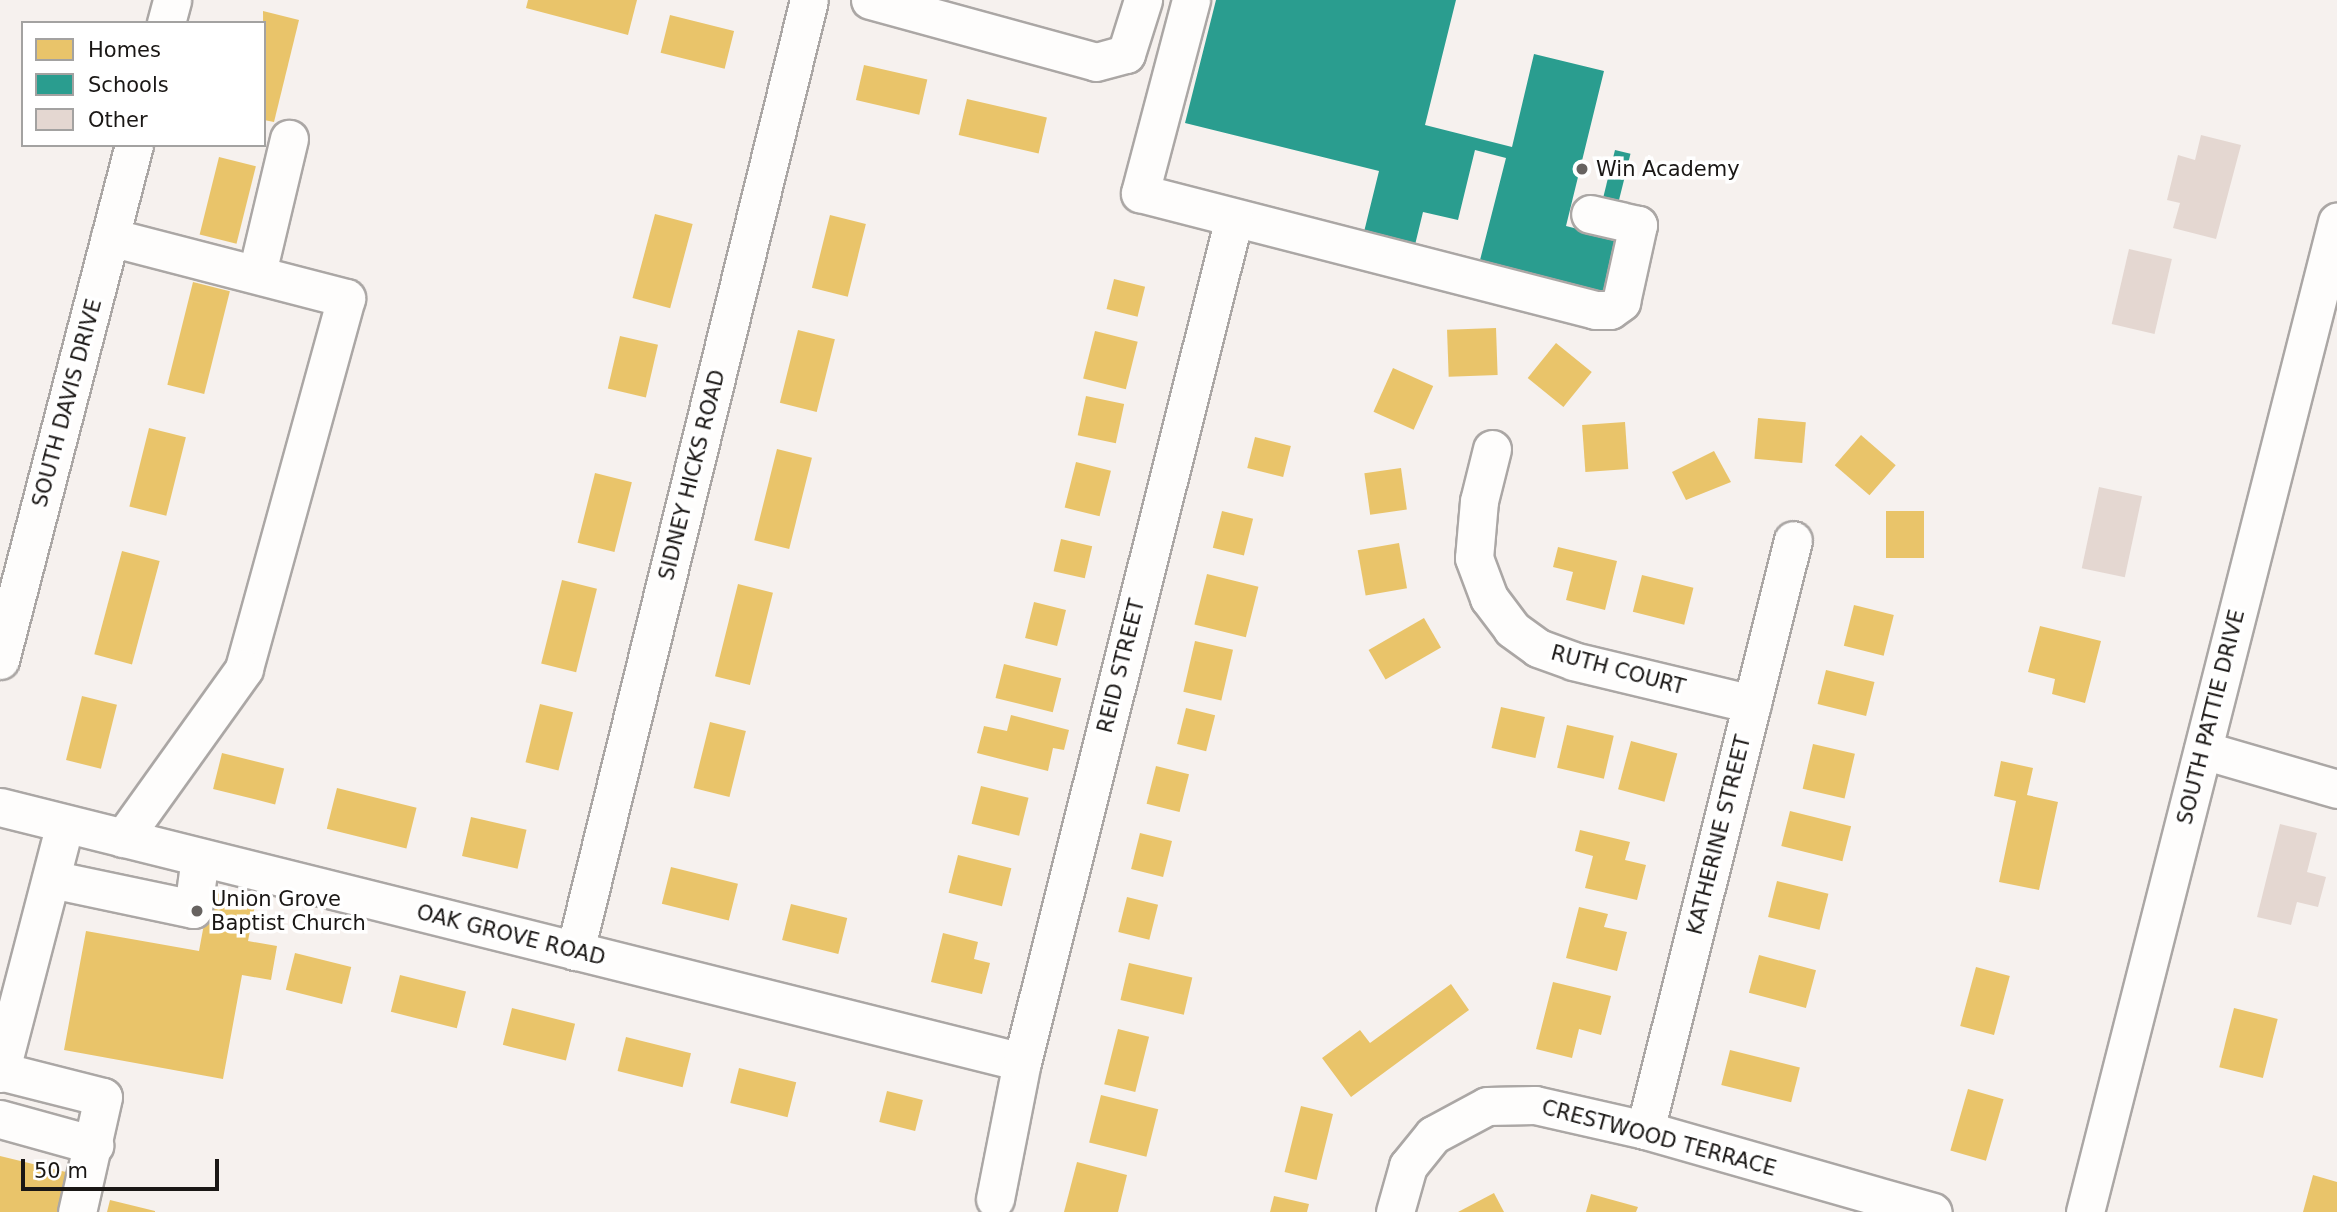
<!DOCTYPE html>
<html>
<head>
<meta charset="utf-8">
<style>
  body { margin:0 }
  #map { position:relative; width:2337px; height:1212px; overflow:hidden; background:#f6f1ee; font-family:"DejaVu Sans",sans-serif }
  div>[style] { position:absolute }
  .homes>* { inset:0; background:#e9c46a; transform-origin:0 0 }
  .schools>* { inset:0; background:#2a9d8f; transform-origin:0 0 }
  .building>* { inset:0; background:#e4d7d1; transform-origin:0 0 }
  .roads { filter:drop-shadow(2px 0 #aba7a5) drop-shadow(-2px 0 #aba7a5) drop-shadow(0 2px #aba7a5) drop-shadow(0 -2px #aba7a5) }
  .minor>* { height:37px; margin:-18.5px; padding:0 18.5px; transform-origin:18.5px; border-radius:18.5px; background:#fefdfc }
  .dots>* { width:19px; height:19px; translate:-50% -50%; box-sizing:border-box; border:4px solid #fff; border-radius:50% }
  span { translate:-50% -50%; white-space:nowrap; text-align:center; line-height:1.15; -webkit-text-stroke:7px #fff; paint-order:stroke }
  .poi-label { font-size:21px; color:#1a1715 }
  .left { translate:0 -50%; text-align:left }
  .street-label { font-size:21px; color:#1a1715 }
  .legend { position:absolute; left:21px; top:21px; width:245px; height:126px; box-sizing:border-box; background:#fff; border:2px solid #a3a2a1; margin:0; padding:9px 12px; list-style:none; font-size:21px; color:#1a1715 }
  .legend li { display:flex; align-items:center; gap:14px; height:35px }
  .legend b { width:35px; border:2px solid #a3a2a1 }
  .scale { position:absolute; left:21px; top:1159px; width:198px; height:32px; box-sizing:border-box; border:4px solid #1a1715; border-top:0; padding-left:9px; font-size:21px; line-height:24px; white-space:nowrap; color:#1a1715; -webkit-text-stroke:5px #fff; paint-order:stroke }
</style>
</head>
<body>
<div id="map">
  <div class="homes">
    <i style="clip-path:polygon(528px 0,637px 0,628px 35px,526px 8px)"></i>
    <i style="clip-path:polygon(263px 11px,299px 20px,274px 122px,264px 120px)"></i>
    <i style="left:670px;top:15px;width:66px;height:39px;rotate:14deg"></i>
    <i style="left:864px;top:65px;width:65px;height:36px;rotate:13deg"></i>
    <i style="left:967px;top:99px;width:82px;height:37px;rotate:13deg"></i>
    <i style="left:219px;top:157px;width:38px;height:80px;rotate:14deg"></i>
    <i style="left:655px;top:214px;width:39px;height:87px;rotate:15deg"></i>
    <i style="left:830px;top:215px;width:37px;height:75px;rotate:14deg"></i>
    <i style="left:1114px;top:279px;width:32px;height:31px;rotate:14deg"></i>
    <i style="left:193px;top:282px;width:38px;height:106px;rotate:14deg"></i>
    <i style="left:1496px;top:328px;width:47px;height:49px;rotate:88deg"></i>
    <i style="left:798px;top:330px;width:38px;height:75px;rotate:14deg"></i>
    <i style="left:1095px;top:331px;width:44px;height:49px;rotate:14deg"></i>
    <i style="left:620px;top:336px;width:39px;height:54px;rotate:13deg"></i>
    <i style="left:1556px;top:343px;width:46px;height:45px;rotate:39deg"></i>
    <i style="left:1393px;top:368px;width:44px;height:48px;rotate:24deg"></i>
    <i style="left:1086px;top:396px;width:39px;height:40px;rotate:12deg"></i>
    <i style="left:1758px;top:418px;width:48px;height:41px;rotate:5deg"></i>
    <i style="left:1625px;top:422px;width:47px;height:43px;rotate:86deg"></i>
    <i style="left:149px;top:428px;width:38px;height:81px;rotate:14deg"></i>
    <i style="left:1861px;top:435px;width:46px;height:40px;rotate:41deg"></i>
    <i style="left:1255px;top:437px;width:37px;height:32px;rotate:14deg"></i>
    <i style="left:777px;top:449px;width:36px;height:94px;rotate:14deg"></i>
    <i style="clip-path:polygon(1714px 451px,1731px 482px,1686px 500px,1672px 472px)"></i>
    <i style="left:1076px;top:462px;width:36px;height:47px;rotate:14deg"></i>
    <i style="left:1401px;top:468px;width:42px;height:37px;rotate:82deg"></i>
    <i style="left:595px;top:473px;width:38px;height:72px;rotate:14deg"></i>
    <i style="left:1222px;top:511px;width:32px;height:38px;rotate:14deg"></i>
    <i style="left:1886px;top:511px;width:38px;height:47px"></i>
    <i style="left:1061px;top:539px;width:32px;height:33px;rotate:13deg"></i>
    <i style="left:1399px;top:543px;width:46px;height:42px;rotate:80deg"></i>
    <i style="clip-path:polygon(1558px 547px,1617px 561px,1605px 610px,1566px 600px,1573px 572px,1553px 567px)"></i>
    <i style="left:122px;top:551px;width:39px;height:107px;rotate:15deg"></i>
    <i style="left:1207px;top:574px;width:53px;height:52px;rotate:14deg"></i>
    <i style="left:1642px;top:575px;width:53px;height:38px;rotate:14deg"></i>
    <i style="left:562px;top:580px;width:36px;height:86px;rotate:14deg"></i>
    <i style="left:738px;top:584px;width:36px;height:95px;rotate:14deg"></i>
    <i style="left:1034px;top:602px;width:33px;height:37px;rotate:14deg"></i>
    <i style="left:1854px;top:605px;width:41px;height:42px;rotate:14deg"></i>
    <i style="left:1424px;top:618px;width:34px;height:64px;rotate:60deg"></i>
    <i style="clip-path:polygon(2040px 626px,2101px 641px,2085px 703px,2052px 694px,2055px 679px,2028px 672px)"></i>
    <i style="left:1195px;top:641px;width:39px;height:52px;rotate:13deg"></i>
    <i style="left:1004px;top:664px;width:59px;height:35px;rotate:14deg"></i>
    <i style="left:1826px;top:670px;width:50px;height:35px;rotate:14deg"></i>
    <i style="left:82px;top:696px;width:36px;height:66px;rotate:14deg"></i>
    <i style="left:540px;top:704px;width:34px;height:60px;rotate:14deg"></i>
    <i style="left:1501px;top:707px;width:45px;height:42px;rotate:13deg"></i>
    <i style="left:1186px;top:708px;width:30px;height:37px;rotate:14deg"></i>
    <i style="clip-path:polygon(1011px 715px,1069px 730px,1064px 750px,1053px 748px,1048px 771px,977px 753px,984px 726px,1007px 731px)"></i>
    <i style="left:710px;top:722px;width:37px;height:68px;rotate:14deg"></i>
    <i style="left:1567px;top:725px;width:48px;height:44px;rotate:13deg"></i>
    <i style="left:1631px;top:741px;width:48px;height:50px;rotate:15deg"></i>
    <i style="left:1813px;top:744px;width:43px;height:46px;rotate:13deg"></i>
    <i style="left:222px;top:753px;width:64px;height:37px;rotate:14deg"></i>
    <i style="clip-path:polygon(2001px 761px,2033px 768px,2027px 795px,2058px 802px,2039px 890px,1999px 882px,2016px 801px,1994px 796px)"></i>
    <i style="left:1156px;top:766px;width:34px;height:39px;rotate:14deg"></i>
    <i style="left:981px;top:786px;width:49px;height:39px;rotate:14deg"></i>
    <i style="left:337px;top:788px;width:82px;height:42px;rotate:14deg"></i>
    <i style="left:1790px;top:811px;width:63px;height:36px;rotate:14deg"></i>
    <i style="left:471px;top:817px;width:57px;height:40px;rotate:13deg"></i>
    <i style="clip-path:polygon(1580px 830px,1630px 842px,1625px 860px,1646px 865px,1637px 900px,1585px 888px,1593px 856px,1575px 851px)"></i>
    <i style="left:1140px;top:833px;width:33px;height:37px;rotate:14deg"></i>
    <i style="left:958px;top:855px;width:55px;height:39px;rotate:14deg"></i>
    <i style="left:671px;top:867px;width:69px;height:38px;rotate:14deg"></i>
    <i style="left:1777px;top:881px;width:53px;height:37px;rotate:14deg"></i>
    <i style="clip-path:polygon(210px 892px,256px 900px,248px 941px,277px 946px,271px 980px,242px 975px,223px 1079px,64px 1050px,86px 931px,199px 951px)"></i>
    <i style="left:1127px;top:897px;width:32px;height:36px;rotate:14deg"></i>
    <i style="left:791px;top:904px;width:58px;height:37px;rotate:14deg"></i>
    <i style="clip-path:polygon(1579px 907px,1608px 914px,1604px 927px,1627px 932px,1617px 971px,1566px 958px)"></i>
    <i style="clip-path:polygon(943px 933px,978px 942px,974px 959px,990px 963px,982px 994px,931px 982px)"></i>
    <i style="left:295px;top:953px;width:58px;height:38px;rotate:14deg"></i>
    <i style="left:1759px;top:955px;width:59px;height:39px;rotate:15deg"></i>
    <i style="left:1129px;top:963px;width:65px;height:38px;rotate:13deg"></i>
    <i style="left:1976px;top:967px;width:35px;height:61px;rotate:15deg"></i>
    <i style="left:400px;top:975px;width:68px;height:38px;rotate:14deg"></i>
    <i style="clip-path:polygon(1553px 982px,1611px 996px,1601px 1035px,1579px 1029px,1572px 1058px,1536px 1049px)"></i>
    <i style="clip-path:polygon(1451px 984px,1469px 1010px,1351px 1097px,1322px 1058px,1360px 1030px,1370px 1043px)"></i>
    <i style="left:512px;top:1008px;width:65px;height:38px;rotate:14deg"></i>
    <i style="left:2234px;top:1008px;width:45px;height:61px;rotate:14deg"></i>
    <i style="left:1118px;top:1029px;width:32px;height:57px;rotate:14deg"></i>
    <i style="left:626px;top:1037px;width:67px;height:35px;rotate:14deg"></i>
    <i style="left:1730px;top:1050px;width:72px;height:36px;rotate:14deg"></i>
    <i style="left:739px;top:1068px;width:59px;height:36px;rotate:14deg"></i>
    <i style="left:1968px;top:1089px;width:37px;height:64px;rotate:16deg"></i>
    <i style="left:887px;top:1091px;width:37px;height:32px;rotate:14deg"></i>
    <i style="left:1101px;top:1095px;width:59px;height:49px;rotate:14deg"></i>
    <i style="left:1301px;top:1106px;width:33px;height:68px;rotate:14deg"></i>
    <i style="clip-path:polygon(0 1156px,70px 1173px,60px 1212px,0 1212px)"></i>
    <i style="clip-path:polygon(1077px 1162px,1127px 1175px,1118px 1212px,1064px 1212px)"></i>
    <i style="clip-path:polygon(2313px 1175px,2337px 1182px,2337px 1212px,2303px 1212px)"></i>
    <i style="clip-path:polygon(1494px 1193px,1504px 1212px,1458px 1212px)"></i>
    <i style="clip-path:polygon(1591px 1194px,1638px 1207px,1636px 1212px,1586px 1212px)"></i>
    <i style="clip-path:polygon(1274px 1196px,1309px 1204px,1307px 1212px,1270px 1212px)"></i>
    <i style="clip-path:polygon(110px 1200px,155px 1211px,155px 1212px,107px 1212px)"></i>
  </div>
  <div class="schools">
    <i style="clip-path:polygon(1216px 0,1456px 0,1425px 125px,1512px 147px,1534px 54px,1604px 71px,1566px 226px,1617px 239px,1604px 295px,1479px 264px,1506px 158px,1475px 150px,1458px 220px,1423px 212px,1414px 249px,1363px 236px,1379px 171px,1185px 123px)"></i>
    <i style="left:1615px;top:150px;width:16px;height:53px;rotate:14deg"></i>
  </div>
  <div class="building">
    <i style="clip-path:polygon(2201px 135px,2241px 145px,2216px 239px,2173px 228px,2180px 203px,2167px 200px,2178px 155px,2195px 160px)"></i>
    <i style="left:2129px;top:249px;width:44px;height:77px;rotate:13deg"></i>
    <i style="left:2099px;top:487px;width:44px;height:83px;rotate:12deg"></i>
    <i style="clip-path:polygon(2280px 824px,2317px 833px,2307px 872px,2326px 877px,2318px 907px,2297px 902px,2291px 925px,2257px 917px)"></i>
  </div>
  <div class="roads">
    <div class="minor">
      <i style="left:870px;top:0;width:234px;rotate:15.3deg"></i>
      <i style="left:1096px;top:62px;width:31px;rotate:-15deg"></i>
      <i style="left:1126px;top:54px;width:57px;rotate:-72.5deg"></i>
      <i style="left:1191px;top:0;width:200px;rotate:104.8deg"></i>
      <i style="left:1140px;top:193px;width:470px;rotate:14.4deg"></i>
      <i style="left:1595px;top:310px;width:15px"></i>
      <i style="left:1610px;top:310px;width:14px;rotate:-36deg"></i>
      <i style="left:1621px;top:302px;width:79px;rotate:-77.6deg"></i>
      <i style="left:1638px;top:225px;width:49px;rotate:-167.1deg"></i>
      <i style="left:166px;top:23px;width:24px;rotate:-75deg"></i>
      <i style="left:110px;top:237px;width:244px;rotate:14.5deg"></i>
      <i style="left:346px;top:298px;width:385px;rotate:105.4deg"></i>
      <i style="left:244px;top:669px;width:208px;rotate:125.6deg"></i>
      <i style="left:257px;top:273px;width:138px;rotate:-76.6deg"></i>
      <i style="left:1492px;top:449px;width:54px;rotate:104deg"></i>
      <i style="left:1479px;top:501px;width:57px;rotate:95deg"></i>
      <i style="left:1474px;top:558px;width:43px;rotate:69.4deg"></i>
      <i style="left:1489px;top:598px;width:39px;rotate:53deg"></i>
      <i style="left:1512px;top:629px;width:32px;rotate:36deg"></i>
      <i style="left:1538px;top:648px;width:37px;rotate:20deg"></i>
      <i style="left:1573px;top:661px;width:184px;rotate:13.5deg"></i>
      <i style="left:0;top:660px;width:532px;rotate:-75.42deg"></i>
      <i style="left:2203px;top:750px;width:140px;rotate:16.2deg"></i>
      <i style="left:0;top:807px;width:1053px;rotate:14.01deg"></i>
      <i style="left:51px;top:879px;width:145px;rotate:11.9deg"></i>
      <i style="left:193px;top:909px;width:52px;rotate:-82.3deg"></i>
      <i style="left:575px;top:951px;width:979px;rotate:-76.18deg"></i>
      <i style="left:0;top:1071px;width:106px;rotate:14.2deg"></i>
      <i style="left:103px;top:1097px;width:118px;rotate:102.7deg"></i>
      <i style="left:0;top:1073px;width:257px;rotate:-75.4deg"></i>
      <i style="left:0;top:1119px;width:98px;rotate:15.5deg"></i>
      <i style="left:1645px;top:1130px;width:608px;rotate:-75.92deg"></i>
      <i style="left:995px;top:1199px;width:140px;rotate:-78.9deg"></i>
      <i style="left:1022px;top:1062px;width:870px;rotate:-75.9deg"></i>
      <i style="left:1395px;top:1212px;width:48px;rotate:-74.2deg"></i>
      <i style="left:1408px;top:1166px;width:40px;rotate:-51deg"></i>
      <i style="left:1433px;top:1135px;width:61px;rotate:-28.2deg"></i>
      <i style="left:1487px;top:1106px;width:48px;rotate:-1.2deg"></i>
      <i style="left:1535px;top:1105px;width:113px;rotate:12.8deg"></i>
      <i style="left:1645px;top:1130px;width:299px;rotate:15.9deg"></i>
      <i style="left:2085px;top:1212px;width:1022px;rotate:-75.72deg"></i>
    </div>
  </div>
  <div class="dots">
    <i style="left:1582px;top:169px;background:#676361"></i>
    <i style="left:197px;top:911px;background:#676361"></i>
  </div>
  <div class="poi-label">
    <span class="left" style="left:1596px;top:169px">Win Academy</span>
    <span class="left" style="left:211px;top:911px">Union Grove<br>Baptist Church</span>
  </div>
  <div class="street-label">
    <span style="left:67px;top:403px;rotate:-75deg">SOUTH DAVIS DRIVE</span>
    <span style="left:692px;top:475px;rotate:-76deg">SIDNEY HICKS ROAD</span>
    <span style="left:1121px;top:666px;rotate:-76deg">REID STREET</span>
    <span style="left:1618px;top:670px;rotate:15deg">RUTH COURT</span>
    <span style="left:2211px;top:717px;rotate:-76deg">SOUTH PATTIE DRIVE</span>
    <span style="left:1719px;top:835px;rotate:-76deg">KATHERINE STREET</span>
    <span style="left:511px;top:935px;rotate:14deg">OAK GROVE ROAD</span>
    <span style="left:1659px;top:1138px;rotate:15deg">CRESTWOOD TERRACE</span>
  </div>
  <ul class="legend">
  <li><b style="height:19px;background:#e9c46a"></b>Homes</li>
  <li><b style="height:19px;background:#2a9d8f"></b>Schools</li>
  <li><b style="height:19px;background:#e4d7d1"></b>Other</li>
  </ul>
  <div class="scale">50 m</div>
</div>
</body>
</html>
